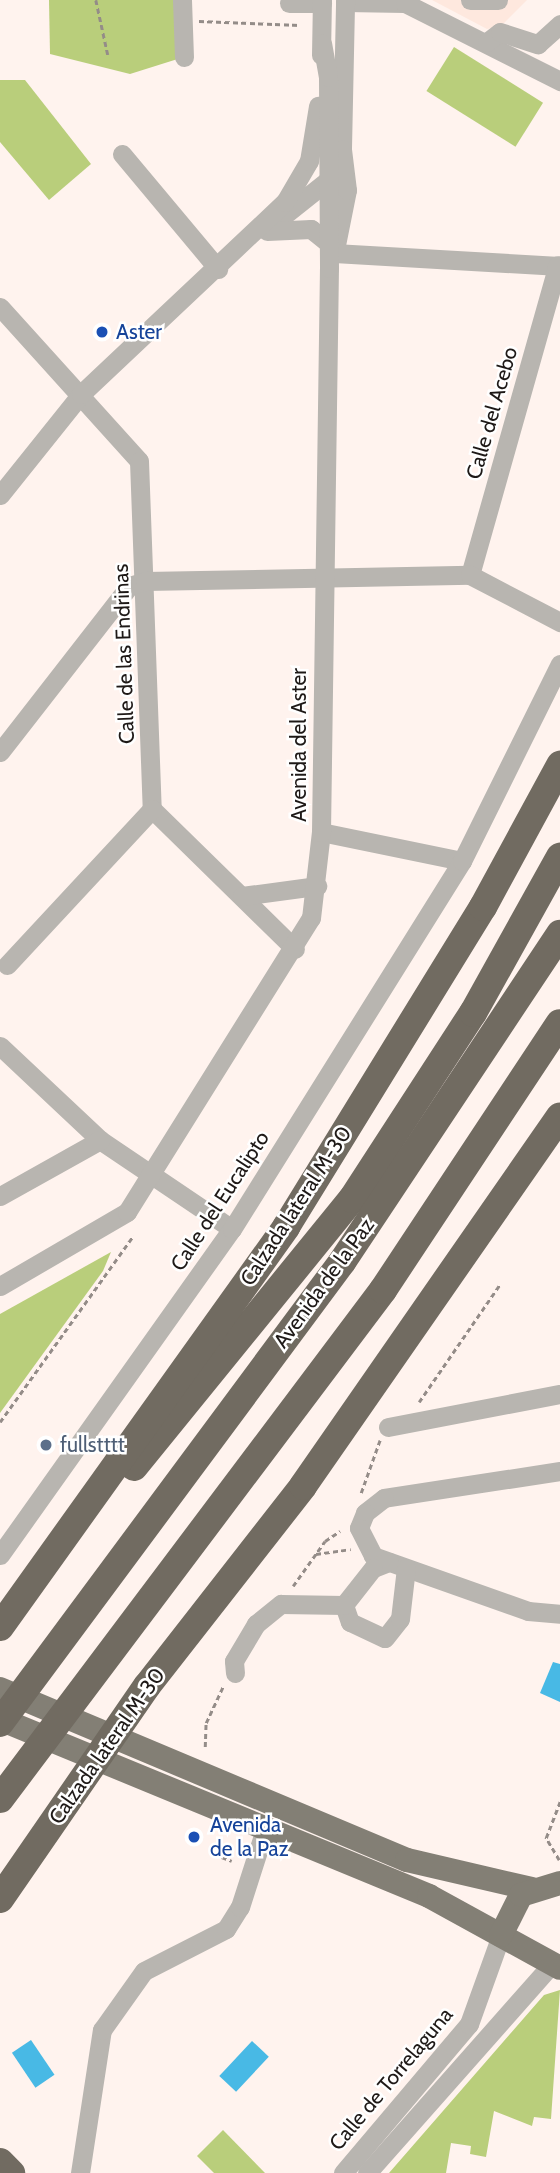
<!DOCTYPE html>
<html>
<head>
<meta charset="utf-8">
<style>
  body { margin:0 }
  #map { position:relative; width:560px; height:2173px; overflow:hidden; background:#fff3ee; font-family:Cabin,sans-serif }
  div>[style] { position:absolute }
  .built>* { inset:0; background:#fee8de }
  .green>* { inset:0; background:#b9ce7b; transform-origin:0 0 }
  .water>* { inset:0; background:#48b9e5; transform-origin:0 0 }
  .path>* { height:2.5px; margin-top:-1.25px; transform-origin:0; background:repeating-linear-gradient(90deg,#948c88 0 5px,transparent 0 8.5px) }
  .minor>* { height:19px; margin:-9.5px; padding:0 9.5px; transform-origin:9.5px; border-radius:9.5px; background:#b8b5b0 }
  .major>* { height:24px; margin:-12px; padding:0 12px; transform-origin:12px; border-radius:12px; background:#837f75 }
  .highway>* { height:28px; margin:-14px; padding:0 14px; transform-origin:14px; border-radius:14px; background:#716b61 }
  .dots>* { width:19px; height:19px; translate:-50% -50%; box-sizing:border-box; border:4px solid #fff; border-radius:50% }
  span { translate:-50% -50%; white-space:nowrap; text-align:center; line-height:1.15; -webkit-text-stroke:5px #fff; paint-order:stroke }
  .transit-label { font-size:21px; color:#164399 }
  .left { translate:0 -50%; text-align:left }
  .street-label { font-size:21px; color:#1e1917 }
  .service-label { font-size:21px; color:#4e5e75 }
</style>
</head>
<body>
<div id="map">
  <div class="built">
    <i style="clip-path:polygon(432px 0,527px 0,501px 26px,487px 29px)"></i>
  </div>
  <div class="green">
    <i style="clip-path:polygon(49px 0,182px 0,184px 57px,130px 74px,50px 54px)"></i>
    <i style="left:454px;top:47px;width:105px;height:52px;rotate:32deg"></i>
    <i style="clip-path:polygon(0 80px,25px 80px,91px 164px,49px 200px,0 142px)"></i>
    <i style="clip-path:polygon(111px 1252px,103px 1271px,0 1413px,0 1314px)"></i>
    <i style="clip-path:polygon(560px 1990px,551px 2119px,534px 2117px,532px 2126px,494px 2111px,486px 2157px,470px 2154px,471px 2146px,451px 2143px,446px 2173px,389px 2173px,544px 1995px)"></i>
    <i style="clip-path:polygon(223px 2130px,265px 2173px,214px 2173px,197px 2156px)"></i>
  </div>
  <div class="water">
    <i style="clip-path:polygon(553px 1662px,560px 1664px,560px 1702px,540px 1693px)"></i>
    <i style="left:31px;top:2040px;width:42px;height:23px;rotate:56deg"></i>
    <i style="left:252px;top:2041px;width:23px;height:48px;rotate:43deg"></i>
  </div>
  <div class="path">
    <i style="left:96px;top:0;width:56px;rotate:77.7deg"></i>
    <i style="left:199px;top:21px;width:101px;rotate:2.3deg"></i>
    <i style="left:419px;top:1402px;width:143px;rotate:-55.5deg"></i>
    <i style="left:0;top:1422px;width:229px;rotate:-54.4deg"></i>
    <i style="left:361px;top:1493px;width:56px;rotate:-70.3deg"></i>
    <i style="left:316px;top:1554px;width:35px;rotate:-8deg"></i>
    <i style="left:293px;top:1586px;width:55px;rotate:-54.6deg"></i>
    <i style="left:325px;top:1541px;width:18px;rotate:-34deg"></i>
    <i style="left:205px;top:1747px;width:24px;rotate:-88deg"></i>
    <i style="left:206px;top:1723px;width:40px;rotate:-65deg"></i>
    <i style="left:214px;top:1854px;width:19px;rotate:21deg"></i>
    <i style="left:559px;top:1860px;width:26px;rotate:-121deg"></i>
    <i style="left:546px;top:1838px;width:40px;rotate:-69deg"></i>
  </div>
  <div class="minor">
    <i style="left:182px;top:0;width:57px;rotate:88deg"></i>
    <i style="left:470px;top:0;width:28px"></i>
    <i style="left:345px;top:2px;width:60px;rotate:1deg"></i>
    <i style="left:405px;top:3px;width:174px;rotate:26.7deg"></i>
    <i style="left:289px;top:3px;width:33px"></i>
    <i style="left:487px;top:42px;width:16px;rotate:-38deg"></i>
    <i style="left:500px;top:32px;width:40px;rotate:18deg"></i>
    <i style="left:538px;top:44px;width:30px;rotate:-42deg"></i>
    <i style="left:321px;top:55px;width:55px;rotate:-89deg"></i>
    <i style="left:122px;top:154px;width:150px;rotate:50.1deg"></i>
    <i style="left:278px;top:220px;width:63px;rotate:-38.5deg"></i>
    <i style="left:327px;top:181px;width:36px;rotate:-66deg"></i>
    <i style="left:342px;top:148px;width:148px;rotate:-88.8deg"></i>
    <i style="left:267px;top:231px;width:44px;rotate:-2.6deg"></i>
    <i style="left:311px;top:229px;width:22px;rotate:39deg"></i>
    <i style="left:335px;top:250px;width:61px;rotate:-78.7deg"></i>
    <i style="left:347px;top:190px;width:41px;rotate:-97deg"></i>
    <i style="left:334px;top:253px;width:226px;rotate:3.3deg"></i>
    <i style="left:0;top:307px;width:207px;rotate:47.9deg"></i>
    <i style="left:139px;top:461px;width:348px;rotate:87.9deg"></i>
    <i style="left:152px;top:809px;width:200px;rotate:44.4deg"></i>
    <i style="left:0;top:495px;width:129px;rotate:-51.3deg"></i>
    <i style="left:81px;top:394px;width:280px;rotate:-43.3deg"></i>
    <i style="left:285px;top:202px;width:48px;rotate:-59.7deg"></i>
    <i style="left:309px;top:161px;width:56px;rotate:-80.7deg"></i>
    <i style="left:470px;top:575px;width:322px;rotate:-74.2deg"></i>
    <i style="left:0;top:752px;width:210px;rotate:-52.1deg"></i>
    <i style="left:129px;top:586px;width:17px;rotate:-17deg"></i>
    <i style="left:145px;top:581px;width:325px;rotate:-1.1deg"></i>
    <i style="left:470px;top:575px;width:102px;rotate:27.6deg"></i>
    <i style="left:321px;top:832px;width:144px;rotate:11.6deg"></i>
    <i style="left:242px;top:896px;width:76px;rotate:-7.6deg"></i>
    <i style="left:7px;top:965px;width:213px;rotate:-47.1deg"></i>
    <i style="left:0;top:1046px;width:137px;rotate:43.2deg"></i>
    <i style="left:100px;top:1140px;width:159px;rotate:34deg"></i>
    <i style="left:0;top:1196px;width:115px;rotate:-29.2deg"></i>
    <i style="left:0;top:1286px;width:147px;rotate:-30.2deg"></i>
    <i style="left:127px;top:1212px;width:347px;rotate:-58deg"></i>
    <i style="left:311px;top:918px;width:87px;rotate:-83.4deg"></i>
    <i style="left:321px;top:832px;width:564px;rotate:-89.19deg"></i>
    <i style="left:329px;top:268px;width:191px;rotate:-90.3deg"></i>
    <i style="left:328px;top:77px;width:34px;rotate:-100deg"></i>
    <i style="left:388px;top:1427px;width:175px;rotate:-10.9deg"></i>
    <i style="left:560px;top:1471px;width:178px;rotate:171.3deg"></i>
    <i style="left:384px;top:1498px;width:24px;rotate:142deg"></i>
    <i style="left:365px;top:1513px;width:16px;rotate:112deg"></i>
    <i style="left:359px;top:1528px;width:31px;rotate:63deg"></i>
    <i style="left:373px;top:1556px;width:164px;rotate:19.5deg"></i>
    <i style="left:528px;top:1611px;width:32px;rotate:5deg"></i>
    <i style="left:0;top:1555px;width:400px;rotate:-54.6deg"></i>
    <i style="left:232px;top:1229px;width:434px;rotate:-58deg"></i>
    <i style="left:462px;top:861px;width:220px;rotate:-63.6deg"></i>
    <i style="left:389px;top:1562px;width:17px;rotate:159deg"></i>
    <i style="left:373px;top:1568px;width:47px;rotate:128.1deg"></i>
    <i style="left:344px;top:1605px;width:18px;rotate:71deg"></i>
    <i style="left:350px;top:1622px;width:38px;rotate:25deg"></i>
    <i style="left:385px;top:1638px;width:24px;rotate:-52deg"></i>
    <i style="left:400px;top:1619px;width:51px;rotate:-83.3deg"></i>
    <i style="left:235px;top:1673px;width:12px;rotate:-95deg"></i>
    <i style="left:234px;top:1661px;width:43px;rotate:-59.3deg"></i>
    <i style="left:256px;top:1624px;width:32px;rotate:-39deg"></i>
    <i style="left:281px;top:1604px;width:63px;rotate:0.9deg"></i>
    <i style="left:80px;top:2173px;width:145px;rotate:-81.3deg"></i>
    <i style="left:102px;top:2030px;width:72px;rotate:-54.6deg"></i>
    <i style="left:144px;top:1971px;width:92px;rotate:-27.1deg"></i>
    <i style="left:226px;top:1929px;width:26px;rotate:-58deg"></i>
    <i style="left:240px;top:1907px;width:82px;rotate:-72.2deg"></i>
    <i style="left:343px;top:2173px;width:195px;rotate:-49.8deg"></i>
    <i style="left:469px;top:2024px;width:95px;rotate:-70.2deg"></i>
    <i style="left:367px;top:2173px;width:275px;rotate:-48.5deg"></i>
  </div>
  <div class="major">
    <i style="left:0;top:1689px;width:441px;rotate:22.8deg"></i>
    <i style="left:407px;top:1860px;width:128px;rotate:13.1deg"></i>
    <i style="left:0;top:1719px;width:464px;rotate:22.4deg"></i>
    <i style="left:429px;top:1896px;width:149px;rotate:28.8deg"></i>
    <i style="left:501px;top:1935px;width:45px;rotate:-63.4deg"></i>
    <i style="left:521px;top:1895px;width:41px;rotate:-17.1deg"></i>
  </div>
  <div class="highway">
    <i style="left:134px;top:1467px;width:345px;rotate:-50.9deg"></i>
    <i style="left:352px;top:1199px;width:222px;rotate:-57deg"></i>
    <i style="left:473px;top:1013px;width:179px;rotate:-60.9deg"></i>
    <i style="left:0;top:1627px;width:492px;rotate:-54.4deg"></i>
    <i style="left:286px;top:1227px;width:376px;rotate:-58.4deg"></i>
    <i style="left:483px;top:907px;width:162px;rotate:-61.5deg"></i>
    <i style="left:0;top:1723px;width:574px;rotate:-53.43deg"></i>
    <i style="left:342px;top:1262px;width:394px;rotate:-56.4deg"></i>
    <i style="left:0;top:1799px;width:637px;rotate:-53.04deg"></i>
    <i style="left:383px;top:1290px;width:320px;rotate:-56.5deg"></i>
    <i style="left:0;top:1899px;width:259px;rotate:-55.4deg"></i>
    <i style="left:147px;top:1686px;width:254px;rotate:-52deg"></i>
    <i style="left:303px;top:1486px;width:450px;rotate:-55.2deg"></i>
    <i style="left:0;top:2162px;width:16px;rotate:45deg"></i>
  </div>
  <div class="dots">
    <i style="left:102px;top:332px;background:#1a4fb4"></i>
    <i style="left:46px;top:1445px;background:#5c6f8a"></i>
    <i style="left:194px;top:1837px;background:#1a4fb4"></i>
  </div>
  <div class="transit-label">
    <span class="left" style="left:116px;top:332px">Aster</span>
    <span class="left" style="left:210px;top:1837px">Avenida<br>de la Paz</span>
  </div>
  <div class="street-label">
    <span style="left:492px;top:413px;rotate:-74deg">Calle del Acebo</span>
    <span style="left:124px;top:654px;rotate:-92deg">Calle de las Endrinas</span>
    <span style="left:299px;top:745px;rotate:-90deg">Avenida del Aster</span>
    <span style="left:220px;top:1201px;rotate:-57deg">Calle del Eucalipto</span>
    <span style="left:296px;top:1206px;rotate:-57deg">Calzada lateral M-30</span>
    <span style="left:324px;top:1283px;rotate:-54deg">Avenida de la Paz</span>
    <span style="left:107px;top:1746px;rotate:-55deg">Calzada lateral M-30</span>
    <span style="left:391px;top:2079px;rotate:-50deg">Calle de Torrelaguna</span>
  </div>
  <div class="service-label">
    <span class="left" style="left:60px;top:1445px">fullstttt</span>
  </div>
</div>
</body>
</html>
